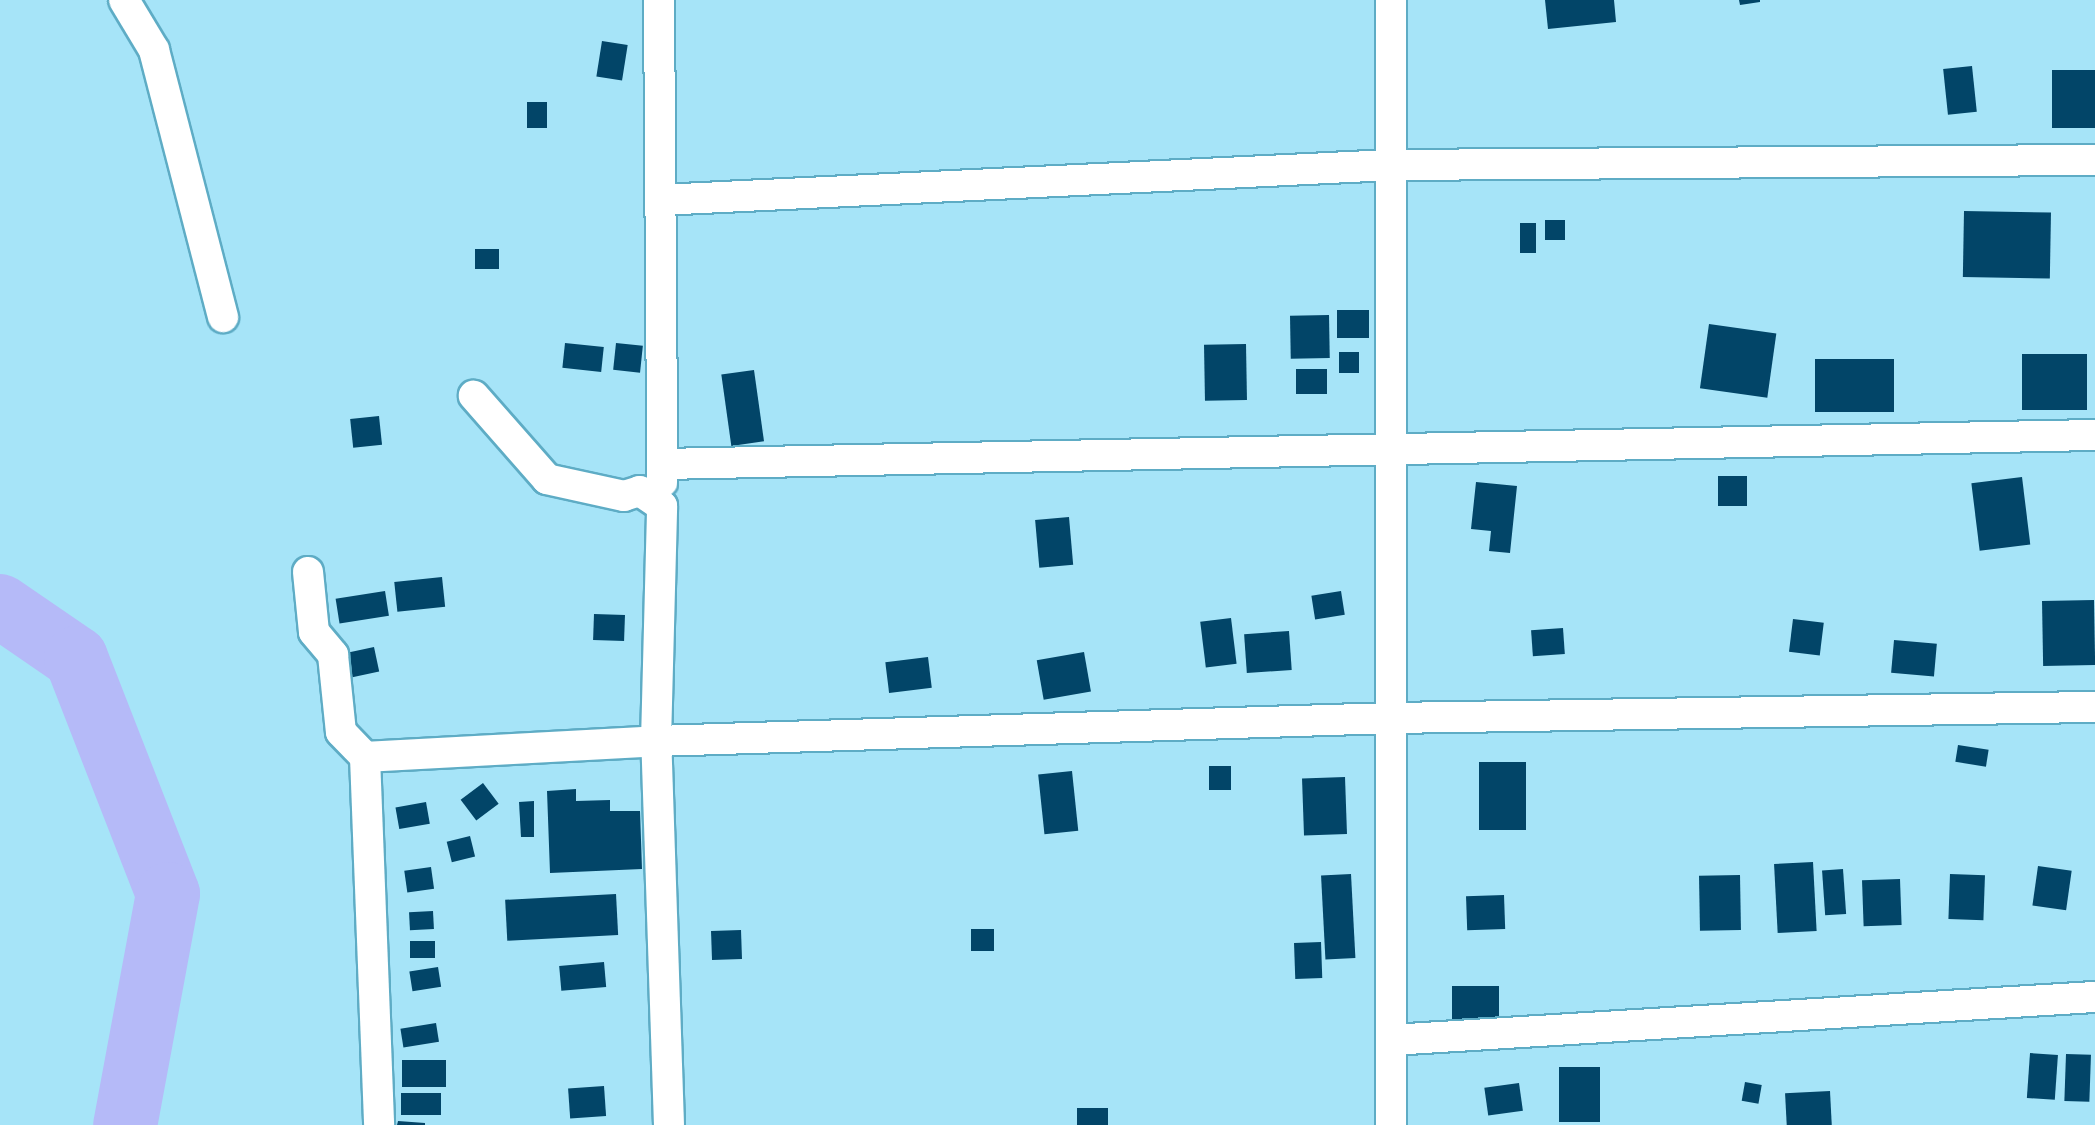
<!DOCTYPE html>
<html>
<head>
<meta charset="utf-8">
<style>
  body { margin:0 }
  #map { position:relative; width:2095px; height:1125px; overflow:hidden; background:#a6e4f8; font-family:Karla,sans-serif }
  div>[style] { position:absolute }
  .river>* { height:64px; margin:-32px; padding:0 32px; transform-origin:32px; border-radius:32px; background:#b5baf8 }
  .building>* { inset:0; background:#024568; transform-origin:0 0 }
  .roads { filter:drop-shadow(2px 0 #5eacc5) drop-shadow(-2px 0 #5eacc5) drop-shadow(0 2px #5eacc5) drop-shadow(0 -2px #5eacc5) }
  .minor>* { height:30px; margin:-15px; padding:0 15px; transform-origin:15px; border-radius:15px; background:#fff }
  span { translate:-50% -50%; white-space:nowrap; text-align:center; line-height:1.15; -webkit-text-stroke:8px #a6e4f8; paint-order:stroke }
</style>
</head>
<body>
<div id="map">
  <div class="river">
    <i style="left:0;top:606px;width:92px;rotate:34.4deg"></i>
    <i style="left:76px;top:658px;width:253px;rotate:68.7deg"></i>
    <i style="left:168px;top:894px;width:235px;rotate:100.5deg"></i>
  </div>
  <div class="building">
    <i style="clip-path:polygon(1545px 0,1614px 0,1616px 22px,1548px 29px)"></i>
    <i style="clip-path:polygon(1739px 0,1760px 0,1760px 2px,1740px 5px)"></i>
    <i style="left:602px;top:41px;width:26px;height:36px;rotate:9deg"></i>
    <i style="left:1972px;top:66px;width:46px;height:29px;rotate:84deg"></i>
    <i style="left:2095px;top:70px;width:58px;height:43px;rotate:90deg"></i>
    <i style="left:527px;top:102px;width:20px;height:26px"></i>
    <i style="left:1964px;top:211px;width:87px;height:66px;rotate:1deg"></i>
    <i style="left:1565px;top:220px;width:20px;height:20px;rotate:90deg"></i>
    <i style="left:1520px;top:223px;width:16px;height:30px"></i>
    <i style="left:475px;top:249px;width:24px;height:20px"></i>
    <i style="left:1337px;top:310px;width:32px;height:28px"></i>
    <i style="left:1329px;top:315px;width:43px;height:39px;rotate:89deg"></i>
    <i style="left:1709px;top:324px;width:68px;height:65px;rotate:8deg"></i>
    <i style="left:565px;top:343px;width:39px;height:25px;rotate:6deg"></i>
    <i style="left:616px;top:343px;width:27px;height:27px;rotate:6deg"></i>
    <i style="left:1246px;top:344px;width:56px;height:42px;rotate:89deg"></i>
    <i style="left:1339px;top:352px;width:20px;height:21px"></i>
    <i style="left:2022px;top:354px;width:65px;height:56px"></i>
    <i style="left:1815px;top:359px;width:79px;height:53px"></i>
    <i style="left:1296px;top:369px;width:31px;height:25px"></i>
    <i style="left:754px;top:370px;width:72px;height:33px;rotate:82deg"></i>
    <i style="left:379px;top:416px;width:29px;height:29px;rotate:84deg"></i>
    <i style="left:1718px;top:476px;width:29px;height:30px"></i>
    <i style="left:2022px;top:477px;width:68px;height:51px;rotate:83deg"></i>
    <i style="clip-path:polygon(1476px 482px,1517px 486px,1510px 553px,1489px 551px,1491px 531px,1471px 529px)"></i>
    <i style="left:1069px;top:517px;width:48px;height:34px;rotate:85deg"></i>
    <i style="left:442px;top:577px;width:30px;height:48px;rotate:84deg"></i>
    <i style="left:385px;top:591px;width:25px;height:50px;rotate:81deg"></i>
    <i style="left:1341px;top:591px;width:24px;height:30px;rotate:81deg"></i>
    <i style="left:2094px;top:600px;width:65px;height:52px;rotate:89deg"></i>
    <i style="left:594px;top:614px;width:31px;height:26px;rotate:2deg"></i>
    <i style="left:1231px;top:618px;width:46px;height:31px;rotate:83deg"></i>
    <i style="left:1793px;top:619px;width:31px;height:33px;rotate:7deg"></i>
    <i style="left:1563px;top:628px;width:26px;height:32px;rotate:86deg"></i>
    <i style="left:1289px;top:631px;width:39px;height:45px;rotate:86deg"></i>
    <i style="left:1894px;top:640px;width:43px;height:33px;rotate:5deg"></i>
    <i style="left:374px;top:647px;width:25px;height:31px;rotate:78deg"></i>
    <i style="left:1084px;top:652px;width:40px;height:48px;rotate:80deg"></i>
    <i style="left:928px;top:657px;width:31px;height:43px;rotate:83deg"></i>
    <i style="left:1958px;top:745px;width:31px;height:17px;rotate:9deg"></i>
    <i style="left:1479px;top:762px;width:47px;height:68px"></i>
    <i style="left:1231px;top:766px;width:24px;height:22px;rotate:90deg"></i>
    <i style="left:1072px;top:771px;width:60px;height:34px;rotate:84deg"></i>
    <i style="left:1345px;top:777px;width:57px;height:43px;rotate:88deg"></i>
    <i style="left:483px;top:783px;width:26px;height:28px;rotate:53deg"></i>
    <i style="clip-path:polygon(576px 789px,576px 801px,610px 800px,610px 811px,640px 811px,642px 869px,550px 873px,547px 791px)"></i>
    <i style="clip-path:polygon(534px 801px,534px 837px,521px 837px,519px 802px)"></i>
    <i style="left:426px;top:802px;width:22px;height:31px;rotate:80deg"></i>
    <i style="left:470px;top:836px;width:21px;height:24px;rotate:76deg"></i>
    <i style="left:1813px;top:862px;width:69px;height:39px;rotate:87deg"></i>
    <i style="left:2038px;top:866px;width:34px;height:40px;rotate:8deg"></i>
    <i style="left:431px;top:867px;width:22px;height:27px;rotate:82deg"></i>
    <i style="left:1843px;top:869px;width:45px;height:21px;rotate:86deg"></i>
    <i style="left:1351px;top:874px;width:84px;height:30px;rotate:87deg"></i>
    <i style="left:1950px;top:874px;width:35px;height:45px;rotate:2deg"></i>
    <i style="left:1740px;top:875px;width:55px;height:41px;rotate:89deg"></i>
    <i style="left:1900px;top:879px;width:46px;height:38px;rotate:88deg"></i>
    <i style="left:616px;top:894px;width:41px;height:111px;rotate:87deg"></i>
    <i style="left:1504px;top:895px;width:34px;height:38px;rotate:88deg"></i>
    <i style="left:433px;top:911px;width:18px;height:24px;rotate:87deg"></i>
    <i style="left:971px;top:929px;width:23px;height:22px"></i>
    <i style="left:741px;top:930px;width:29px;height:30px;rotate:88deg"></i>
    <i style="left:410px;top:941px;width:25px;height:17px"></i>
    <i style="left:1321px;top:942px;width:36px;height:27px;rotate:88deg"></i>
    <i style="left:604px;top:962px;width:25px;height:45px;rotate:85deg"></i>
    <i style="left:438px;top:967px;width:20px;height:29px;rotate:81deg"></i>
    <i style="left:1452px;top:986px;width:47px;height:36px"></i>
    <i style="left:436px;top:1023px;width:19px;height:36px;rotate:81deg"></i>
    <i style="left:2030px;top:1053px;width:28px;height:45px;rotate:4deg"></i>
    <i style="left:2066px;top:1054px;width:25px;height:47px;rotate:2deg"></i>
    <i style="left:446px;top:1060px;width:27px;height:44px;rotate:90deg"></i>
    <i style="left:1600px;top:1067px;width:55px;height:41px;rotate:90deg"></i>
    <i style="left:1745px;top:1082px;width:17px;height:19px;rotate:10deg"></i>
    <i style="left:1519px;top:1083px;width:28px;height:35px;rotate:82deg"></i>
    <i style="left:604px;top:1086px;width:30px;height:36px;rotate:86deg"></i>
    <i style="left:1830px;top:1091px;width:34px;height:45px;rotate:87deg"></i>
    <i style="left:401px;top:1093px;width:40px;height:22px"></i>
    <i style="left:1077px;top:1108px;width:31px;height:17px"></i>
    <i style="clip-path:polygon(398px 1121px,425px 1123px,425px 1125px,397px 1125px)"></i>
  </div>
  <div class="roads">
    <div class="minor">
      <i style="left:124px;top:0;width:58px;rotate:59deg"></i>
      <i style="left:154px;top:50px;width:276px;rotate:75.5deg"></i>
      <i style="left:659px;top:0;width:482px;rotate:89.6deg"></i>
      <i style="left:660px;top:200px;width:732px;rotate:-2.74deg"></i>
      <i style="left:1391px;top:165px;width:704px;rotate:-0.41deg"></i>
      <i style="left:662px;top:464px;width:1433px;rotate:-1.16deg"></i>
      <i style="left:308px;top:572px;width:60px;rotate:84.3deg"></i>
      <i style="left:314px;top:632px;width:30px;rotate:50deg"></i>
      <i style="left:333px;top:655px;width:77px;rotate:84.1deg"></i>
      <i style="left:341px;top:732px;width:35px;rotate:46deg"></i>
      <i style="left:365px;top:757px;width:368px;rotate:87.8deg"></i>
      <i style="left:365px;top:757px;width:291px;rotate:-3.1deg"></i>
      <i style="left:656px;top:741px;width:235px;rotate:-88.5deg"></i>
      <i style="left:662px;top:506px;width:27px;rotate:-146deg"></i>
      <i style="left:640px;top:491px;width:17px;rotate:163deg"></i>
      <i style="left:624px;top:496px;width:79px;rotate:-167.6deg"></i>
      <i style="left:547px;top:479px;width:111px;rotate:-131.3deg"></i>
      <i style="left:1391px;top:1040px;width:705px;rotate:-3.5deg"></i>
      <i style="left:669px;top:1125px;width:384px;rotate:-91.9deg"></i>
      <i style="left:656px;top:741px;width:735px;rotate:-1.79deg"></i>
      <i style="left:1391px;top:718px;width:704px;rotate:-0.9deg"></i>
      <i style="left:1391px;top:1125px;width:1125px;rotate:-90deg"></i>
    </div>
  </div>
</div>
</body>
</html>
